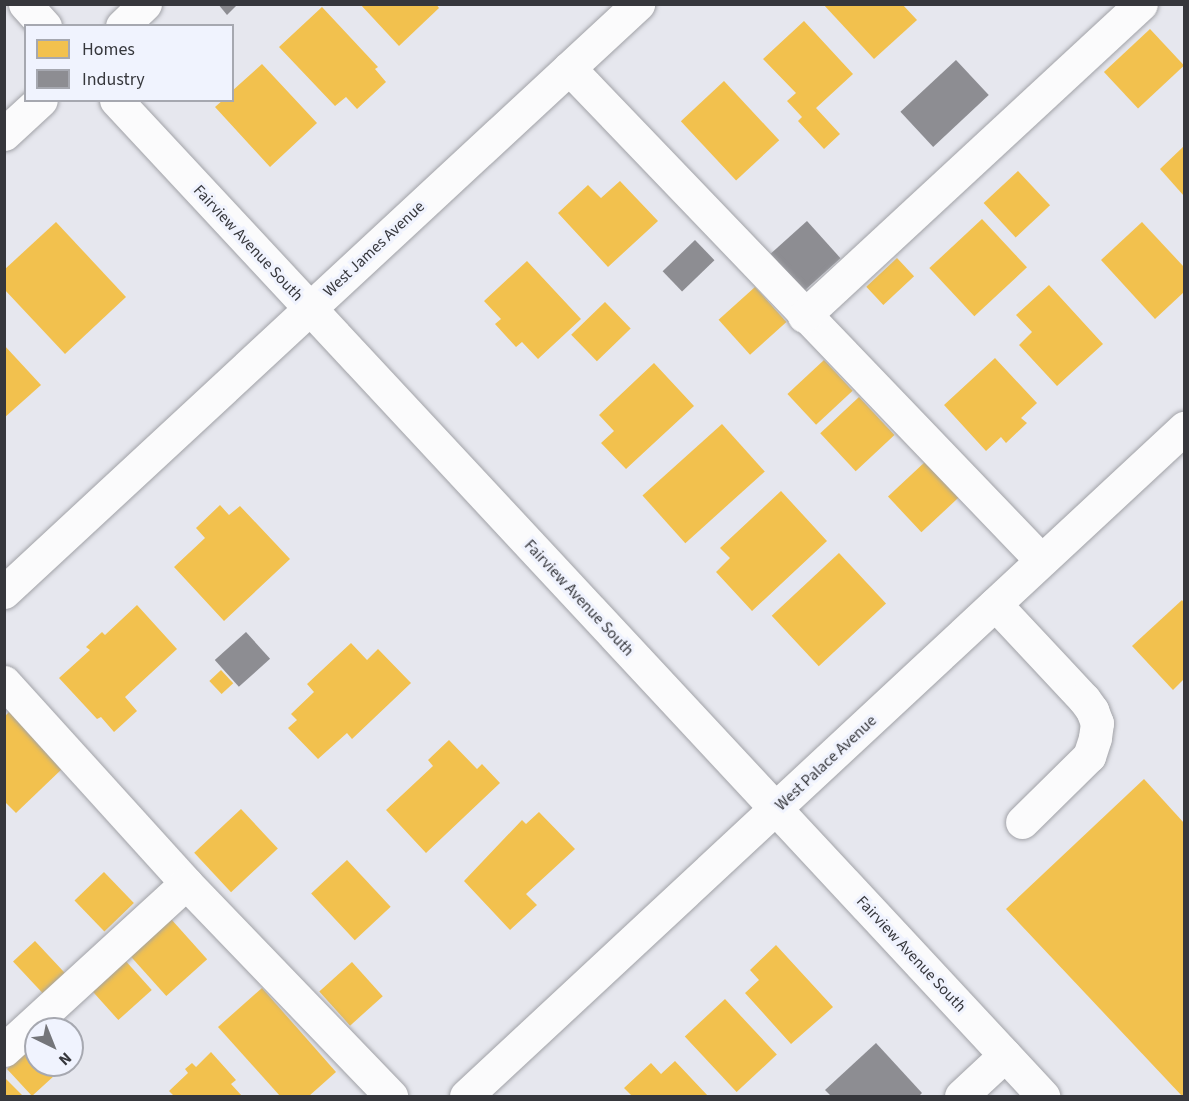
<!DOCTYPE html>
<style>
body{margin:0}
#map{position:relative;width:1189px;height:1101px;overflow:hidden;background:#e6e7ee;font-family:"Source Sans 3",sans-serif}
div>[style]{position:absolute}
.homes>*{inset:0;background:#f2c14e;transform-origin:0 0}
.industry>*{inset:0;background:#8d8d92;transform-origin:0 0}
.roads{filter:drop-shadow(0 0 2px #a1a2a7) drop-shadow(0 0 2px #a1a2a7)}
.minor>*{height:33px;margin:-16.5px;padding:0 16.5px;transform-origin:16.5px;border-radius:16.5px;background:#fbfbfc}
span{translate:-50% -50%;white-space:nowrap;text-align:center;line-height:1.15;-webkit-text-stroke:6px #f0f3fe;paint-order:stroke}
.street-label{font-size:16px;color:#36373c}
.frame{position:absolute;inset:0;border:6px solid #36373c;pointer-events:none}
.legend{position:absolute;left:24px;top:24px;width:210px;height:78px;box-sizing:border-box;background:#f0f3fe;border:2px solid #a6a8b0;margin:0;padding:8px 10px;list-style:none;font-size:18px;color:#36373c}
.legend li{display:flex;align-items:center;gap:12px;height:30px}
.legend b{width:30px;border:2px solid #a6a8b0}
.north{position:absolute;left:24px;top:1017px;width:60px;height:60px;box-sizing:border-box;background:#f0f3fe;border:2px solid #a6a8b0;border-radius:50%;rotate:137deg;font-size:16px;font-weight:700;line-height:24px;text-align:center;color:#36373c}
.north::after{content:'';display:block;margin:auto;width:21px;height:27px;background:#74757a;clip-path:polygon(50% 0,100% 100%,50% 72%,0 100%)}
</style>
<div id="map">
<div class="homes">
<i style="clip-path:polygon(360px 4px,436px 4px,439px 8px,399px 46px)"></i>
<i style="clip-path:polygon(823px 4px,902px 4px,917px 20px,874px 59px)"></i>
<i style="clip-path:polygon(322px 7px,378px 67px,375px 69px,386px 82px,357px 109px,346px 97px,335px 106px,279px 47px)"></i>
<i style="clip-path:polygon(804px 21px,853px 74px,816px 108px,840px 134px,824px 149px,798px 121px,802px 117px,787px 101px,796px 93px,763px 59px)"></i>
<i style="left:1150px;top:29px;width:50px;height:63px;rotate:47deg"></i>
<i style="clip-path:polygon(262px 64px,317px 123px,270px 167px,215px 107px,223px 100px,232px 100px,232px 91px)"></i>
<i style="left:724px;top:81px;width:81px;height:59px;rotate:47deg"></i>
<i style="clip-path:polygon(1184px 146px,1184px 196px,1160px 169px)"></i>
<i style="left:1018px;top:171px;width:47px;height:47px;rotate:47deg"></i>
<i style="clip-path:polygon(620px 181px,658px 221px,608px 267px,558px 213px,588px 185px,601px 198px)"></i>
<i style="left:982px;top:219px;width:66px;height:72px;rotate:47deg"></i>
<i style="clip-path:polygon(56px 222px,126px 297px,65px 354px,4px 289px,4px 270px)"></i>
<i style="clip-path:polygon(1142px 222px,1184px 267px,1184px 292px,1155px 319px,1101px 260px)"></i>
<i style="left:897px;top:258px;width:25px;height:42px;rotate:47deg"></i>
<i style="clip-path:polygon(527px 261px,581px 319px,538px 359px,522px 342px,516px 347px,495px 324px,501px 319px,484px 301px)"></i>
<i style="clip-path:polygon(1049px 285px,1103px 344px,1057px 386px,1019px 345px,1032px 332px,1016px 315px)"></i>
<i style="left:755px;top:287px;width:47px;height:49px;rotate:48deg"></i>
<i style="left:605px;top:302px;width:37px;height:47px;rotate:46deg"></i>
<i style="clip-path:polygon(4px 345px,41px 385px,4px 418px)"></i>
<i style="clip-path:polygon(995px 358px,1037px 403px,1021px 418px,1027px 423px,1006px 443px,1001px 437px,986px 451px,944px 405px)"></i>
<i style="left:824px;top:360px;width:42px;height:50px;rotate:47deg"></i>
<i style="clip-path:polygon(654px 363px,694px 406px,626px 469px,601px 443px,614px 431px,599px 415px)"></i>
<i style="left:859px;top:397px;width:52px;height:53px;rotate:47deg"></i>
<i style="left:722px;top:424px;width:64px;height:107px;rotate:48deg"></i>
<i style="left:926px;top:461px;width:49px;height:52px;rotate:47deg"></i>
<i style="clip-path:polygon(781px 491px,827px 541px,752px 611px,716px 572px,730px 558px,720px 548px)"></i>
<i style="clip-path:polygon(220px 505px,229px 515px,240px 506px,290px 559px,224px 621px,174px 567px,205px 538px,196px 528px)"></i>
<i style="left:839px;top:553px;width:69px;height:92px;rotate:47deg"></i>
<i style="clip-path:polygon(1182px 600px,1184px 603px,1184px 679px,1173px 690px,1132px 646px)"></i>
<i style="clip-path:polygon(137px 605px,177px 649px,125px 697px,137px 711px,114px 732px,101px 717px,97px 719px,59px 678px,90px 650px,86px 647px,102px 632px,105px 635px)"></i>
<i style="clip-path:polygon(351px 643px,367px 660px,378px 649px,411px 683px,352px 739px,347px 733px,318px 759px,288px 728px,297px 720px,291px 714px,314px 692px,307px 684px)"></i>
<i style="left:221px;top:670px;width:18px;height:16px;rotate:47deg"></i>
<i style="clip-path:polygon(10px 711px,64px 767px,16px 813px,4px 801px,4px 717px)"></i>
<i style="clip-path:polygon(449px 740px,477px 769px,482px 764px,500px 783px,426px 853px,386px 810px,433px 766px,428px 760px)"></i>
<i style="clip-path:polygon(1144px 779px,1184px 823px,1184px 1096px,1182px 1096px,1006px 909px)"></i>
<i style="left:241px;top:809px;width:54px;height:64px;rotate:47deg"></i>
<i style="clip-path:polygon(539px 812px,575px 849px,526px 894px,537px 905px,510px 930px,464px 881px,522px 820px,526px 824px)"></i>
<i style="left:347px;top:860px;width:64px;height:49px;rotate:47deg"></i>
<i style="left:104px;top:872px;width:43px;height:41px;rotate:46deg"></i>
<i style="left:171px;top:919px;width:54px;height:55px;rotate:48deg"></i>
<i style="left:35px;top:941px;width:50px;height:30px;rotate:47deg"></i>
<i style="clip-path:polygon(776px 945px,833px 1007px,791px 1044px,745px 993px,759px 980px,750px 970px)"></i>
<i style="left:123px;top:958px;width:43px;height:45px;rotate:48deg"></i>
<i style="left:352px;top:962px;width:46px;height:44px;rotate:48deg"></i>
<i style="clip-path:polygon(262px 988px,336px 1072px,309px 1096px,280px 1096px,218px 1027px)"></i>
<i style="left:725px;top:999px;width:76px;height:55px;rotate:47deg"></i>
<i style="clip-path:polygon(36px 1042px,36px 1065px,66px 1065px,32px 1096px,7px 1069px)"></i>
<i style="clip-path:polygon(211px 1052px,236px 1080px,231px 1084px,242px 1096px,174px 1096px,169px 1091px,188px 1073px,185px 1069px,192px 1063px,196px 1067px)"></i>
<i style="clip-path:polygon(675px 1061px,708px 1096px,632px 1096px,624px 1088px,651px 1063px,661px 1074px)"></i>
<i style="clip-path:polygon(4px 1077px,23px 1096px,4px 1096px)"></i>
</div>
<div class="industry">
<i style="clip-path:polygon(218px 4px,238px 4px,227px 15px)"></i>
<i style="left:956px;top:60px;width:48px;height:76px;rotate:47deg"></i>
<i style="left:807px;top:221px;width:50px;height:49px;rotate:48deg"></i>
<i style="left:695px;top:240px;width:28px;height:45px;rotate:46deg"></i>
<i style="left:246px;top:632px;width:36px;height:42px;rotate:48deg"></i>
<i style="clip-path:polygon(876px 1043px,922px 1093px,919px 1096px,831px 1096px,825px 1090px)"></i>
</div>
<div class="roads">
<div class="minor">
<i style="left:25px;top:4px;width:30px;rotate:48deg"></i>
<i style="left:122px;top:26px;width:32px;rotate:-44deg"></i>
<i style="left:569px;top:68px;width:682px;rotate:46.19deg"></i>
<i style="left:116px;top:100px;width:1361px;rotate:47.05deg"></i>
<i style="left:4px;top:134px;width:50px;rotate:-42.6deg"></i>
<i style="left:804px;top:316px;width:459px;rotate:-42.8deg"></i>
<i style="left:4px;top:592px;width:865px;rotate:-42.84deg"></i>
<i style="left:995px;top:604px;width:130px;rotate:46.9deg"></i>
<i style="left:1084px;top:699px;width:14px;rotate:54deg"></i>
<i style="left:1092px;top:710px;width:14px;rotate:69deg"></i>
<i style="left:1097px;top:723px;width:15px;rotate:98deg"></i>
<i style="left:1095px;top:738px;width:19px;rotate:108deg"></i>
<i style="left:1089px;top:756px;width:94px;rotate:135.4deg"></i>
<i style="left:4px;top:682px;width:271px;rotate:47.8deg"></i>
<i style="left:186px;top:883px;width:296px;rotate:46.1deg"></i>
<i style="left:4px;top:1050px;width:247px;rotate:-42.5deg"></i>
<i style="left:466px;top:1096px;width:981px;rotate:-42.93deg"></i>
<i style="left:961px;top:1096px;width:60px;rotate:-43deg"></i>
</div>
</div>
<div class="street-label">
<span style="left:248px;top:243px;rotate:47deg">Fairview Avenue South</span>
<span style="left:374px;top:249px;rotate:-43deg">West James Avenue</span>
<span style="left:579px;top:598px;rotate:47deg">Fairview Avenue South</span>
<span style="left:826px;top:763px;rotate:-43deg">West Palace Avenue</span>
<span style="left:911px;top:954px;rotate:47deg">Fairview Avenue South</span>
</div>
<div class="frame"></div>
<ul class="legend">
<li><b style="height:16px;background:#f2c14e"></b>Homes</li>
<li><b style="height:16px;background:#8d8d92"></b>Industry</li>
</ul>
<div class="north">N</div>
</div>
